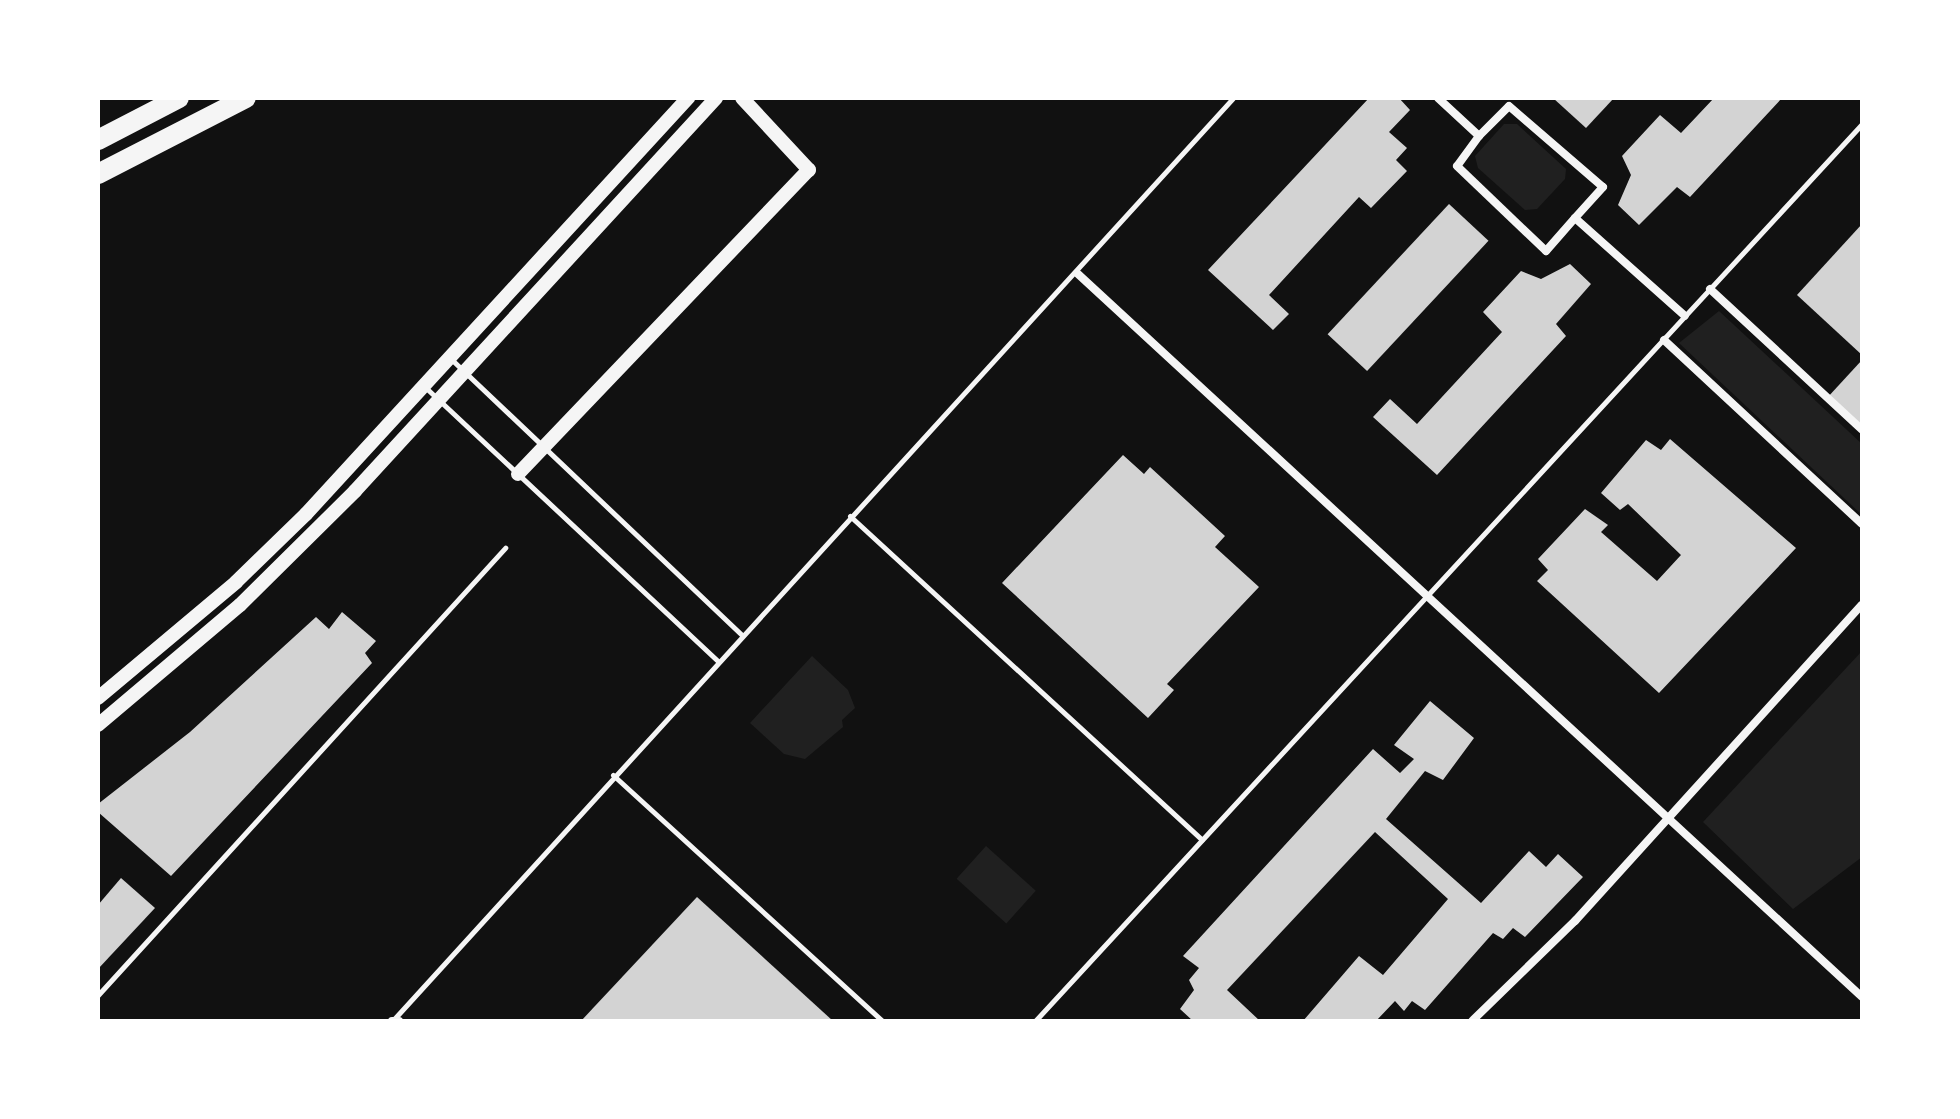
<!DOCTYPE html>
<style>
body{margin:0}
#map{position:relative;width:1960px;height:1119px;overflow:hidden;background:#111;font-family:"Fira Sans",sans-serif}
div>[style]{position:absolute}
.green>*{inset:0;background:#202020;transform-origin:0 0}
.building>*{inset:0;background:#d3d3d3;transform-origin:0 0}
.service>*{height:5px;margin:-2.5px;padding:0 2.5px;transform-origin:2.5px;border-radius:2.5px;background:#f5f5f5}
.minor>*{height:8px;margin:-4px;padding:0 4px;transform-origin:4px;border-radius:4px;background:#f5f5f5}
.tertiary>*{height:14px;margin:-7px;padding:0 7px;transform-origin:7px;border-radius:7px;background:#f5f5f5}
.motorway>*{height:20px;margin:-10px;padding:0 10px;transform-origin:10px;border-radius:10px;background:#f5f5f5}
span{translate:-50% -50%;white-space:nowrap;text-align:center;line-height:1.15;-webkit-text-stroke:8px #fff;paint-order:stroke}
.frame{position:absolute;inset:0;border:100px solid #fff;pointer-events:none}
</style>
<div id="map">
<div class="green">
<i style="clip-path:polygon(1504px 124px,1517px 124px,1566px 169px,1565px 179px,1537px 209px,1525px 210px,1478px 168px,1475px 156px)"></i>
<i style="clip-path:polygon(1719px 311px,1862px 444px,1862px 515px,1679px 343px)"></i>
<i style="clip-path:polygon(1862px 651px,1862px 857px,1793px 909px,1703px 822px)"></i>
<i style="clip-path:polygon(812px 656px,848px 690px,855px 708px,842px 720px,843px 727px,805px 759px,784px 754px,750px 723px)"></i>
<i style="left:986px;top:846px;width:67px;height:44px;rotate:42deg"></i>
</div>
<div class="building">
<i style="clip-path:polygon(1369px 98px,1399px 98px,1410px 110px,1389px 132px,1407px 148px,1396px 160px,1407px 171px,1371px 208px,1359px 197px,1269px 295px,1289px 314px,1273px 330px,1208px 270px)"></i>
<i style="clip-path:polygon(1553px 98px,1614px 98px,1586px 128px)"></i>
<i style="clip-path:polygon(1714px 98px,1782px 98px,1690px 197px,1677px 187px,1639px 225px,1618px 205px,1631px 175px,1622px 156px,1660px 115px,1681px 133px)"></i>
<i style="left:1449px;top:204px;width:54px;height:178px;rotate:43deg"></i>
<i style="clip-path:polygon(1862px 224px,1862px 355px,1797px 295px)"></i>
<i style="clip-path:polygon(1570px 264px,1591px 284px,1556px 324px,1566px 336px,1437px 475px,1373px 417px,1390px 399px,1417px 424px,1502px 332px,1483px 312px,1521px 271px,1541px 279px)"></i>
<i style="clip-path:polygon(1862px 360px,1862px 430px,1827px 398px)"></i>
<i style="clip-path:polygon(1670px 439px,1796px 548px,1659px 693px,1537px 581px,1548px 570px,1538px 559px,1585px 509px,1608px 525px,1601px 532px,1657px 581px,1681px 555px,1628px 504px,1620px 510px,1601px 493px,1646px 440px,1661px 450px)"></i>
<i style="clip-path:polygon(1123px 455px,1144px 474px,1150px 467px,1225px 536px,1215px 547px,1259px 587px,1167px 684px,1174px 690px,1148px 718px,1002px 583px)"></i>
<i style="clip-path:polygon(342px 612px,376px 641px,365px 653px,372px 663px,171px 876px,98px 812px,98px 804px,190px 732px,316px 617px,329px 629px)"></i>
<i style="clip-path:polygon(1430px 701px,1474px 738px,1443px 780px,1425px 771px,1386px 819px,1481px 903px,1529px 851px,1546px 867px,1558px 854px,1583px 877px,1525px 937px,1513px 928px,1503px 939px,1493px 933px,1425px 1010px,1412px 1001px,1404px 1011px,1395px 1001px,1376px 1021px,1303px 1021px,1359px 956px,1383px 975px,1448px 899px,1375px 832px,1227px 990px,1260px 1021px,1193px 1021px,1180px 1009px,1194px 990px,1189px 980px,1199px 968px,1183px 956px,1373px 749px,1400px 773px,1414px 759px,1394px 745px)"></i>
<i style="clip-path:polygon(121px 878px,155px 908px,98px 969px,98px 905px)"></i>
<i style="clip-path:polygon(697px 897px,833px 1021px,581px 1021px)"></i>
</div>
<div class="service">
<i style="left:450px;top:358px;width:402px;rotate:43.5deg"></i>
<i style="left:425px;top:387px;width:401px;rotate:43.1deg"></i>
<i style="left:850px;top:516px;width:478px;rotate:42.6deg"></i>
<i style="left:613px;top:775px;width:365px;rotate:42.4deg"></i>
<i style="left:98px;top:995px;width:605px;rotate:-47.68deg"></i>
<i style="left:395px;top:1018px;width:1244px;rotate:-47.67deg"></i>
<i style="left:1035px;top:1021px;width:1220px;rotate:-47.33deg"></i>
</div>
<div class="minor">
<i style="left:1438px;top:98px;width:56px;rotate:42.8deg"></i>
<i style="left:1479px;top:136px;width:37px;rotate:126deg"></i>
<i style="left:1457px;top:166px;width:123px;rotate:43.7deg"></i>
<i style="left:1546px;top:251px;width:44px;rotate:-48.7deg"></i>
<i style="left:1575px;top:218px;width:147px;rotate:41.7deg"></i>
<i style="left:1479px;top:136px;width:42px;rotate:-45deg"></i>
<i style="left:1509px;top:106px;width:124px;rotate:40.8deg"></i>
<i style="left:1603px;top:187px;width:42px;rotate:132.1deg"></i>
<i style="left:1078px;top:274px;width:1066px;rotate:42.68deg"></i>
<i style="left:1710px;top:289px;width:207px;rotate:42.8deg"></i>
<i style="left:1664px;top:340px;width:270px;rotate:42.9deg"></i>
<i style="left:392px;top:1021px;width:7px"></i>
<i style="left:1472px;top:1021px;width:144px;rotate:-44.2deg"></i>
<i style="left:1575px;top:921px;width:427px;rotate:-47.8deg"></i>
</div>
<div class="tertiary">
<i style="left:518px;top:474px;width:421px;rotate:-46.3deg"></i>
<i style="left:809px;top:170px;width:98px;rotate:-132.9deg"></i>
<i style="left:98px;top:698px;width:180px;rotate:-40deg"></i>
<i style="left:236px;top:582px;width:98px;rotate:-44.2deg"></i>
<i style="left:306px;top:514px;width:565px;rotate:-47.44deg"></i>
<i style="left:98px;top:725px;width:186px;rotate:-40.2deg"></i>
<i style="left:240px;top:605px;width:162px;rotate:-44.7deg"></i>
<i style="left:355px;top:491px;width:534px;rotate:-47.43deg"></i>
</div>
<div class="motorway">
<i style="left:98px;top:140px;width:91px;rotate:-27.4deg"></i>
<i style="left:98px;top:174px;width:166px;rotate:-27.2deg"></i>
</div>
<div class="frame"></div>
</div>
